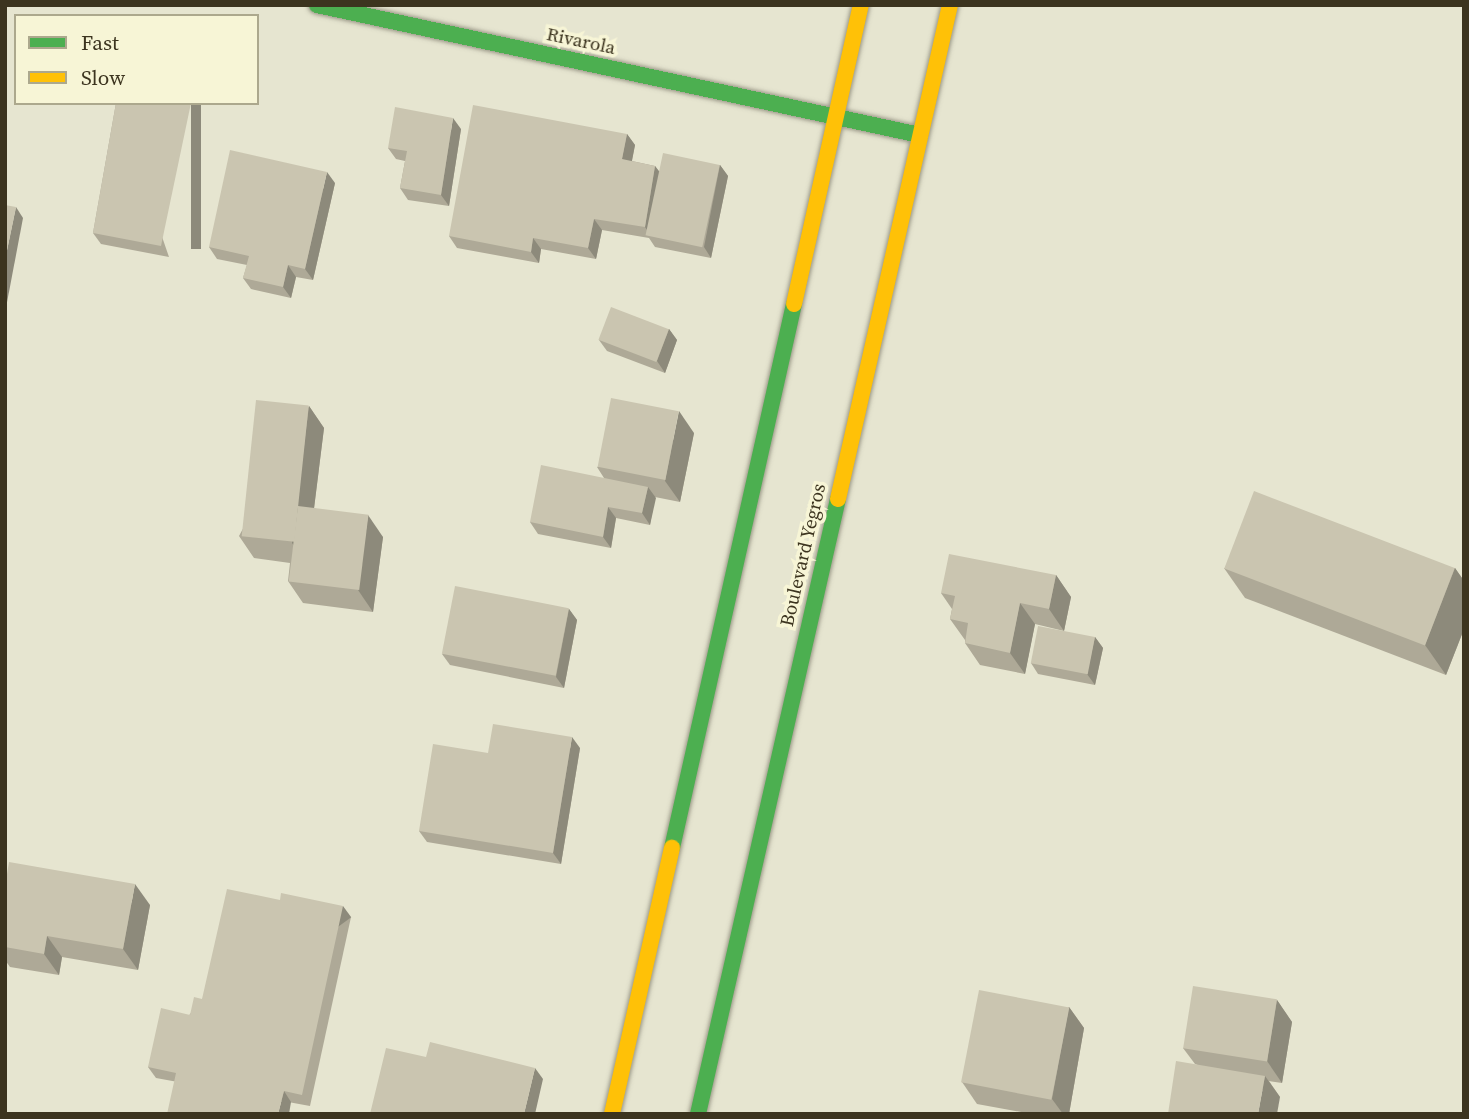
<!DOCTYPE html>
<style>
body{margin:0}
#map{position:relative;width:1469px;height:1119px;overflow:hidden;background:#e6e5d0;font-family:"Source Serif 4",serif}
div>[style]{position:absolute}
.roads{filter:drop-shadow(0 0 2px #9b9988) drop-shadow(0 0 2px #9b9988)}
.fast>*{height:16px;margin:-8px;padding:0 8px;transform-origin:8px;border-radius:8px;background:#4caf50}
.slow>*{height:16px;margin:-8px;padding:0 8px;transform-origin:8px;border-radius:8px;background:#ffc107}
.wall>*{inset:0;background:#aea997}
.shaded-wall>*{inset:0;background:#8d8a7b;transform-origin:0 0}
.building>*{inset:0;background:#cac5b0;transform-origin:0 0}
span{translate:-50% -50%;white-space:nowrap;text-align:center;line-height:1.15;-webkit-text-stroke:7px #f7f5d6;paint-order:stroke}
.street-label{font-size:19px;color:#3c341f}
.frame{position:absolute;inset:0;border:7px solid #3c341f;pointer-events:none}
.legend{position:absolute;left:14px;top:14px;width:245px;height:91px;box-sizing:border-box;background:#f7f5d6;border:2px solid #aca88d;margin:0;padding:9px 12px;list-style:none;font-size:21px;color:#3c341f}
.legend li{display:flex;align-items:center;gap:14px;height:35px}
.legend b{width:35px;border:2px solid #aca88d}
</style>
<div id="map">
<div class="roads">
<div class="fast">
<i style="left:317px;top:5px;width:617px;rotate:12.17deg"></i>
<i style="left:672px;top:848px;width:558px;rotate:-77.36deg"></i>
<i style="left:698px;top:1114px;width:631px;rotate:-77.18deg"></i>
</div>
<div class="slow">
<i style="left:794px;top:304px;width:306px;rotate:-77.4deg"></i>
<i style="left:838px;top:499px;width:507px;rotate:-77.23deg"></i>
<i style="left:612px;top:1114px;width:273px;rotate:-77.3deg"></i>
</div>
</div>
<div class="wall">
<i style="clip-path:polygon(116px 103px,169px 257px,101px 244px,93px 233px)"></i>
<i style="clip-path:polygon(461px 129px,449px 206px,408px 200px,400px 188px,405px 161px,396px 159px,388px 148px)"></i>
<i style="clip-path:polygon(627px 134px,635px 145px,632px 161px,655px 166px,659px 171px,720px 165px,728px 176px,711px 258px,655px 247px,649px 238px,602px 230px,596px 259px,541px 249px,539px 263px,457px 248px,449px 236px)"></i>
<i style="clip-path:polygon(335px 183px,313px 280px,296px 277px,291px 298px,251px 289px,243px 278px,247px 265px,217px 259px,209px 247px)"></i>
<i style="clip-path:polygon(669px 329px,677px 340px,665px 373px,607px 351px,599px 340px)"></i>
<i style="clip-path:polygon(309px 406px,324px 428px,314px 508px,383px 537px,373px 612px,303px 603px,288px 581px,290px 563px,254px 558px,239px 536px)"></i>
<i style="clip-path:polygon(694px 433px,680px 502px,655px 497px,650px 525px,616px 518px,611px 548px,538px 534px,530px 522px,604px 478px,597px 467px)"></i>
<i style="clip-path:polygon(1224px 568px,1455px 568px,1464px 581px,1464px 629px,1446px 675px,1245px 598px)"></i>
<i style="clip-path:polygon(1056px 575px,1071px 597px,1064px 631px,1035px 624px,1025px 674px,980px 665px,965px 643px,965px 640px,950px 619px,952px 609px,941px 593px)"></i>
<i style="clip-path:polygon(569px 609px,577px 620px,564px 688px,450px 665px,442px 654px)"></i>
<i style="clip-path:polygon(1095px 637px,1103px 648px,1095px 685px,1038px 674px,1031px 663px)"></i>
<i style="clip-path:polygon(580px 748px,561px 864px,427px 842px,419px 831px,488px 753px)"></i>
<i style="clip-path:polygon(5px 886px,150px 905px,138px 970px,62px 957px,59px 975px,10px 967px,5px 960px)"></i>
<i style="clip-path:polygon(351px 917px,310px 1106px,156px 1078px,148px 1067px,202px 999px)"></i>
<i style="clip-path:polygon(1277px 1000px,1292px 1022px,1282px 1083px,1269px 1081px,1280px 1097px,1195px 1064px,1183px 1048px)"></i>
<i style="clip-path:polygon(1069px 1007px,1084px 1028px,1069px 1114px,1032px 1114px,977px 1104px,962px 1082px)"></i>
</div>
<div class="shaded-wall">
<i style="left:191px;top:103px;width:10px;height:146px"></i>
<i style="clip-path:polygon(453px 118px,461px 129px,449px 206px,441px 195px)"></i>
<i style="clip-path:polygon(627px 134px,635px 145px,630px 170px,622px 159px)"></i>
<i style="clip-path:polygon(720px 165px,728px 176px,711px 258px,704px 247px)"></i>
<i style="clip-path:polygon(655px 166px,663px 177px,651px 236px,645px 227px)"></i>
<i style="clip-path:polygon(327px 172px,335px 183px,313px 280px,305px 269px)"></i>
<i style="clip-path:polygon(16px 207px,23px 218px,5px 313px,5px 260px)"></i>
<i style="clip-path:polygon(594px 219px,602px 230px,596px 259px,588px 248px)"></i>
<i style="clip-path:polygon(533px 238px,541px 249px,539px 263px,531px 252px)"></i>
<i style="clip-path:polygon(288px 265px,296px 277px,291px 298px,283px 287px)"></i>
<i style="clip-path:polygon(669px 329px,677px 340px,665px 373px,657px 361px)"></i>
<i style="clip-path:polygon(309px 406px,324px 428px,307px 565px,292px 543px)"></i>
<i style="clip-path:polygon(679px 411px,694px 433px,680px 502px,665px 481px)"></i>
<i style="clip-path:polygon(648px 487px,656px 498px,650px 525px,642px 513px)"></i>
<i style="clip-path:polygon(608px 507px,616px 518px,611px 548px,603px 537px)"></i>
<i style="clip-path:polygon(368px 515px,383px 537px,373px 612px,358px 590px)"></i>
<i style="clip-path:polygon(1455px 568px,1464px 581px,1464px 629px,1446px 675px,1425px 645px)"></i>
<i style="clip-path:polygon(1056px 575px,1071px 597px,1064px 631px,1049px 609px)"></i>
<i style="clip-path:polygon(1020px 603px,1035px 624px,1025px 674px,1010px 653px)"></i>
<i style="clip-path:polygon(569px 609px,577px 620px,564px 688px,556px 677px)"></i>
<i style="clip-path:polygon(1095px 637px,1103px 648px,1095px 685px,1087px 674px)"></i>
<i style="clip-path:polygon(572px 737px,580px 748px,561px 864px,553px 853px)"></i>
<i style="clip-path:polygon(135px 884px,150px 905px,138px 970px,123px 949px)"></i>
<i style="left:343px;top:906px;width:14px;height:193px;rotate:54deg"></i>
<i style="clip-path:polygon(47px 936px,62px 957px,59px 975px,44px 954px)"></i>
<i style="clip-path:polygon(1277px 1000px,1292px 1022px,1282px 1083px,1267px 1061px)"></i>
<i style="clip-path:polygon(1069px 1007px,1084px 1028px,1069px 1114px,1063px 1114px,1052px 1099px)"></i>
<i style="clip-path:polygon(535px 1068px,543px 1079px,535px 1114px,524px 1114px)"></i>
<i style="clip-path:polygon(1265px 1076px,1280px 1097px,1277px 1114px,1258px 1114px)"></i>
<i style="clip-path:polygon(284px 1091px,291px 1102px,289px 1114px,278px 1114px)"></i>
</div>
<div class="building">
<i style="clip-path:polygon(116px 103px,191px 103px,161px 246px,93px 233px)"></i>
<i style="clip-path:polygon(473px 105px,627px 134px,622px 159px,655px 166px,645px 227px,594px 219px,588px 248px,533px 238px,531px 252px,449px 236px)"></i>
<i style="clip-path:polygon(395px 107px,453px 118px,441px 195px,400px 188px,407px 151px,388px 148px)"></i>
<i style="clip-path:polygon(230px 150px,327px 172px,305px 269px,288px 265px,283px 287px,243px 278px,249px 256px,209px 247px)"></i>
<i style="left:663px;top:153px;width:58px;height:84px;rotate:12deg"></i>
<i style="clip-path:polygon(5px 205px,16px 207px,5px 260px)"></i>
<i style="left:611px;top:307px;width:62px;height:35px;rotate:21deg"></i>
<i style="left:611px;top:398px;width:69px;height:70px;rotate:11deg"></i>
<i style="left:256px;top:400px;width:53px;height:137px;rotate:6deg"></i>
<i style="clip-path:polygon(541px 465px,648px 487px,642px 513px,608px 507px,603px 537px,530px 522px)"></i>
<i style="left:1254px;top:491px;width:215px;height:83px;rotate:21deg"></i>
<i style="left:298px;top:506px;width:71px;height:76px;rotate:7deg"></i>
<i style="clip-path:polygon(949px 554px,1056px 575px,1049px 609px,1020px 603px,1010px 653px,965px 643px,968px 623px,950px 619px,955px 596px,941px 593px)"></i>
<i style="left:455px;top:586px;width:116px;height:69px;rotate:11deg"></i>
<i style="left:1038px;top:626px;width:58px;height:38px;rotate:11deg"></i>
<i style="clip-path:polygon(493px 724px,572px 737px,553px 853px,419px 831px,433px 744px,488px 753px)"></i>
<i style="clip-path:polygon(9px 862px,135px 884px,123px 949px,47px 936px,44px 954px,5px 947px,5px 886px)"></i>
<i style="clip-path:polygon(227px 889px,280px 900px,281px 893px,343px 906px,302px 1095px,284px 1091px,278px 1114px,167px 1114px,176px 1073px,148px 1067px,161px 1008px,190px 1015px,194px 997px,202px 999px)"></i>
<i style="left:1193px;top:986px;width:85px;height:63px;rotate:9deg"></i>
<i style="left:979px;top:990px;width:92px;height:94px;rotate:11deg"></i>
<i style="clip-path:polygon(430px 1042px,535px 1068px,524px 1114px,370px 1114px,386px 1048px,426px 1057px)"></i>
<i style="clip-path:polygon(1176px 1061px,1265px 1076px,1258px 1114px,1168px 1114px)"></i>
</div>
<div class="street-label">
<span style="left:581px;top:41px;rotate:12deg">Rivarola</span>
<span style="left:803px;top:555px;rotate:-77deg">Boulevard Yegros</span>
</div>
<div class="frame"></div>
<ul class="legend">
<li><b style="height:9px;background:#4caf50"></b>Fast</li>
<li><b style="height:9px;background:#ffc107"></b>Slow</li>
</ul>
</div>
